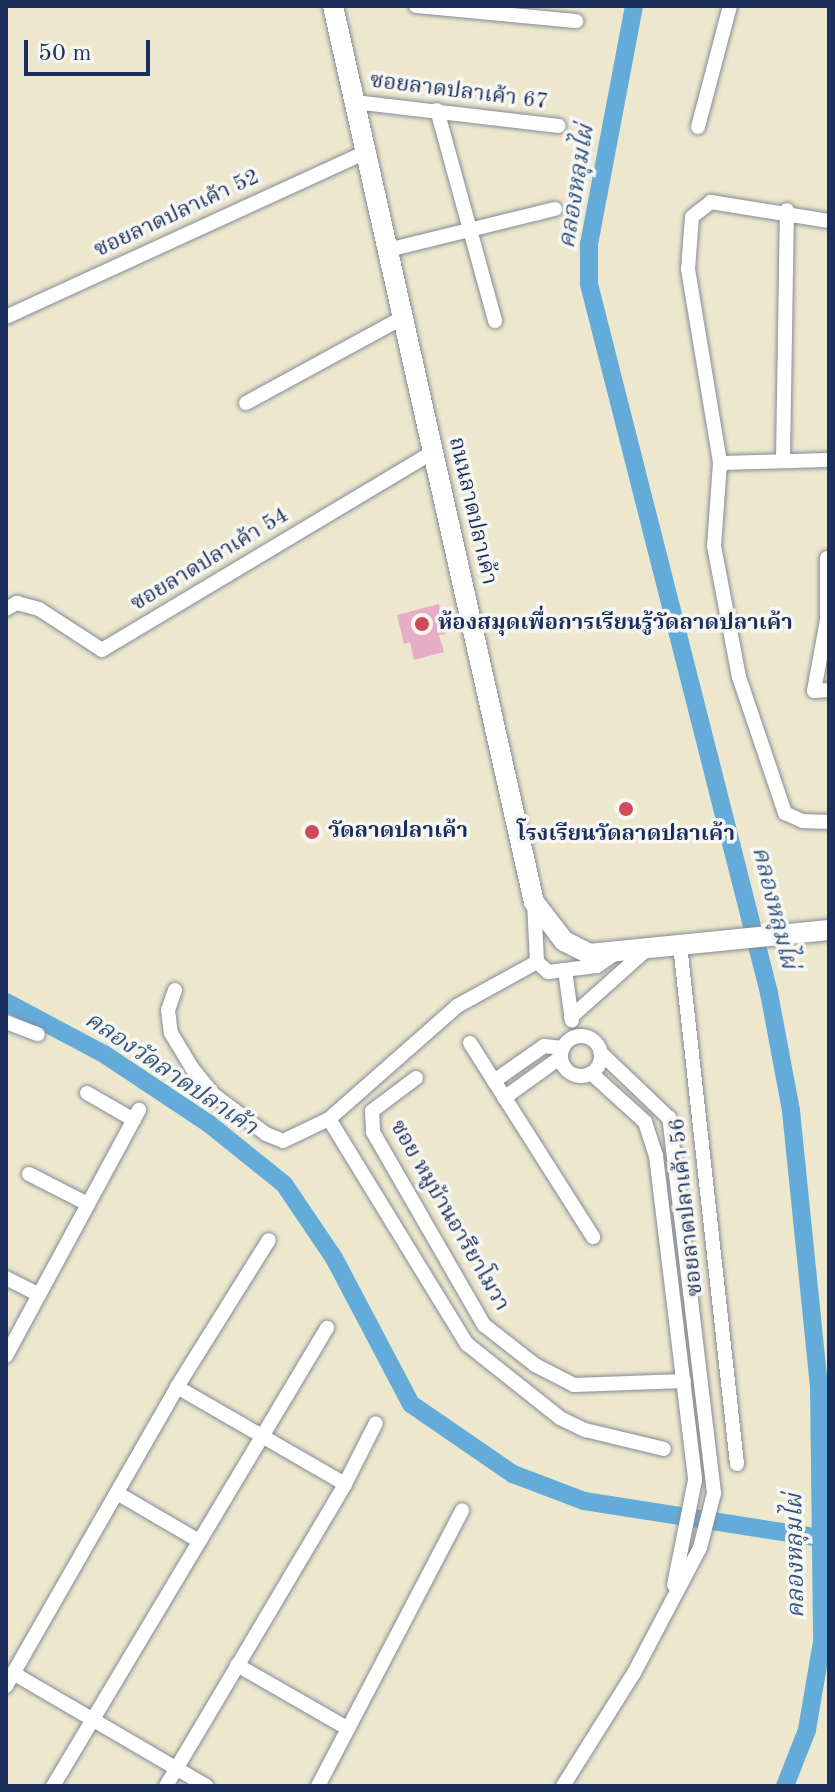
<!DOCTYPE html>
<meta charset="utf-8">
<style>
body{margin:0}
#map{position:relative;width:835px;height:1792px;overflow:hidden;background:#ede7cd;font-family:"Old Standard TT","Noto Serif Thai",serif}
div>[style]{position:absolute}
.canal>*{height:18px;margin:-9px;padding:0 9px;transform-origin:9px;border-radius:9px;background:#63acda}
.building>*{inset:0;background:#e6adc7}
.roads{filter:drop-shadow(0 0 2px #848b96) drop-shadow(0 0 2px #848b96)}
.minor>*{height:14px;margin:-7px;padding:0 7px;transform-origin:7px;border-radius:7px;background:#fff}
.minor>.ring{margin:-7px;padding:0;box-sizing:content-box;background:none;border:14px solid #fff;border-radius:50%}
.secondary>*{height:20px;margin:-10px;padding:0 10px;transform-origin:10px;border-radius:10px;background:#fff}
.dots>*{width:22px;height:22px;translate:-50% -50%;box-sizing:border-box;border:4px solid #f6f6f2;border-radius:50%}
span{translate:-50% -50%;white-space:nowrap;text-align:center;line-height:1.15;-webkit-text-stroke:7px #f6f6f2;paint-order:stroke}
.street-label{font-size:22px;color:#1b2f5e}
.poi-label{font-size:22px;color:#1b2f5e;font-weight:700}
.left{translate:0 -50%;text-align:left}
.water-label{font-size:24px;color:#315483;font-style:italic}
.frame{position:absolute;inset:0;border:8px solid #1b2f5e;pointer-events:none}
.scale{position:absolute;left:24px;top:40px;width:126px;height:36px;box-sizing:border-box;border:4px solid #1b2f5e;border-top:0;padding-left:10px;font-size:24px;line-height:28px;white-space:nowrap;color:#1b2f5e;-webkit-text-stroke:6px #f6f6f2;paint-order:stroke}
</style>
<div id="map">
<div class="canal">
<i style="left:634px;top:6px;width:242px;rotate:100.7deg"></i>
<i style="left:589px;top:244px;width:40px;rotate:90deg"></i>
<i style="left:589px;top:284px;width:731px;rotate:75.75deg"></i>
<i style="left:769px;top:993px;width:120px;rotate:79.4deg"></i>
<i style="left:791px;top:1111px;width:275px;rotate:84.2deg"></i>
<i style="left:819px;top:1385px;width:257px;rotate:89.3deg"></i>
<i style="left:822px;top:1642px;width:89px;rotate:99.7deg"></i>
<i style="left:807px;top:1730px;width:60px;rotate:111.4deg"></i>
<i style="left:6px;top:1002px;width:111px;rotate:28deg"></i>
<i style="left:104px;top:1054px;width:125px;rotate:33.6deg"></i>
<i style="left:208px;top:1123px;width:97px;rotate:38.8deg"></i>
<i style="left:284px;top:1184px;width:89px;rotate:56deg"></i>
<i style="left:334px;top:1258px;width:165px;rotate:62.2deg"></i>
<i style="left:411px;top:1404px;width:124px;rotate:34.5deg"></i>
<i style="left:513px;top:1474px;width:76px;rotate:20.8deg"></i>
<i style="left:584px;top:1501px;width:239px;rotate:8.9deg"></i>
</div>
<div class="building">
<i style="clip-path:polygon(439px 604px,446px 634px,439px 635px,444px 652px,414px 660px,410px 642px,404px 644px,397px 615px)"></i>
</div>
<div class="roads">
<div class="minor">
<i style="left:416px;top:6px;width:161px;rotate:5.4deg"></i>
<i style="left:355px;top:102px;width:205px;rotate:6.7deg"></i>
<i style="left:437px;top:110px;width:219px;rotate:74.6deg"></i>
<i style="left:698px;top:127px;width:125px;rotate:-75.2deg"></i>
<i style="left:829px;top:221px;width:120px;rotate:-170.9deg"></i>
<i style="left:711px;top:202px;width:24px;rotate:142deg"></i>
<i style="left:692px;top:217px;width:52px;rotate:94.4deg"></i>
<i style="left:688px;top:269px;width:197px;rotate:80.6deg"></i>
<i style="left:720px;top:463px;width:83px;rotate:94.1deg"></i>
<i style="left:714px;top:546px;width:133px;rotate:79.2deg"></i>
<i style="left:739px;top:677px;width:144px;rotate:71.3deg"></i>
<i style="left:785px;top:813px;width:19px;rotate:25deg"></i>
<i style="left:802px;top:821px;width:27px;rotate:2deg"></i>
<i style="left:388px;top:250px;width:172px;rotate:-13.8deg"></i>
<i style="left:6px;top:317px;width:396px;rotate:-24.6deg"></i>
<i style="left:246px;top:403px;width:180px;rotate:-28.6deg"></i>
<i style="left:783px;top:460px;width:250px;rotate:-89.1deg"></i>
<i style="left:720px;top:463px;width:109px;rotate:-1.6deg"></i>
<i style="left:827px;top:558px;width:62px;rotate:90deg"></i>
<i style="left:827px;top:620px;width:72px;rotate:100.4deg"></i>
<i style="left:814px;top:691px;width:15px;rotate:-4deg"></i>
<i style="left:6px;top:609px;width:13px;rotate:-29deg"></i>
<i style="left:17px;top:603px;width:23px;rotate:15deg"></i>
<i style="left:39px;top:609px;width:75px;rotate:33.1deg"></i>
<i style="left:102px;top:650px;width:387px;rotate:-30.9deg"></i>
<i style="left:534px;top:902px;width:60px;rotate:87.1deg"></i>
<i style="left:537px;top:962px;width:15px;rotate:42deg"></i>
<i style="left:548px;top:972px;width:49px;rotate:-7deg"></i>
<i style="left:597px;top:966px;width:19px;rotate:-35deg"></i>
<i style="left:680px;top:945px;width:522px;rotate:83.73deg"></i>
<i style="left:565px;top:970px;width:51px;rotate:82.2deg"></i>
<i style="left:175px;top:990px;width:21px;rotate:109deg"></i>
<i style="left:168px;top:1010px;width:23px;rotate:83deg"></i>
<i style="left:171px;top:1033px;width:41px;rotate:59deg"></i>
<i style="left:192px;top:1068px;width:33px;rotate:51deg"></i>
<i style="left:213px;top:1094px;width:66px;rotate:37deg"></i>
<i style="left:266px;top:1134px;width:18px;rotate:22deg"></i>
<i style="left:283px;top:1141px;width:51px;rotate:-25.6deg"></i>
<i style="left:329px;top:1119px;width:171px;rotate:-41.4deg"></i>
<i style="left:457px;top:1006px;width:91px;rotate:-28.8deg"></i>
<i style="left:571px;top:1017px;width:99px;rotate:-41.7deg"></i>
<i style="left:6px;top:1022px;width:34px;rotate:21deg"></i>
<i class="ring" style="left:561px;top:1036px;width:26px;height:26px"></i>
<i style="left:470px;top:1043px;width:230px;rotate:57.6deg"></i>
<i style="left:591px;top:1073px;width:73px;rotate:42.2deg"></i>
<i style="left:645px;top:1122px;width:36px;rotate:72deg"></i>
<i style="left:656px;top:1156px;width:326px;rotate:83.1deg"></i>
<i style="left:695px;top:1480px;width:107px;rotate:101.3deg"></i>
<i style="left:416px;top:1078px;width:55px;rotate:143.1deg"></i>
<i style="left:372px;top:1111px;width:21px;rotate:87deg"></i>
<i style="left:373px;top:1132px;width:223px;rotate:60.1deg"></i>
<i style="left:484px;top:1325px;width:65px;rotate:38.1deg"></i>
<i style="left:535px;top:1365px;width:44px;rotate:27.1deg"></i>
<i style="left:574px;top:1385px;width:110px;rotate:-2.1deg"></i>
<i style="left:494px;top:1081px;width:61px;rotate:-35deg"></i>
<i style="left:544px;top:1046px;width:19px;rotate:6deg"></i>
<i style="left:87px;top:1093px;width:54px;rotate:29.9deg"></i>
<i style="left:504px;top:1098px;width:70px;rotate:-35.7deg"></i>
<i style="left:329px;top:1119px;width:264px;rotate:58.5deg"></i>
<i style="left:467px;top:1344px;width:119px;rotate:38.5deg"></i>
<i style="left:560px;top:1418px;width:28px;rotate:26deg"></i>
<i style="left:585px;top:1430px;width:81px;rotate:13.5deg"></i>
<i style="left:29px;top:1174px;width:66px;rotate:27deg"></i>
<i style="left:6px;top:1278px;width:37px;rotate:27deg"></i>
<i style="left:6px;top:1356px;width:280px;rotate:-61.6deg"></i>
<i style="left:177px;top:1387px;width:194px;rotate:30deg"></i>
<i style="left:117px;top:1493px;width:95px;rotate:30.3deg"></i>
<i style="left:237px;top:1665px;width:127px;rotate:29.8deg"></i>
<i style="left:13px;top:1673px;width:224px;rotate:30.3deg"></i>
<i style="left:6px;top:1686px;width:344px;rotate:-60.2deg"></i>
<i style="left:177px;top:1387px;width:173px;rotate:-58deg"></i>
<i style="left:53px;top:1786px;width:534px;rotate:-59.11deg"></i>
<i style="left:166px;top:1786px;width:351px;rotate:-59.3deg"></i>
<i style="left:345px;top:1484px;width:68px;rotate:-63.1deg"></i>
<i style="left:318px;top:1786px;width:311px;rotate:-62.4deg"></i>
<i style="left:563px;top:1786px;width:133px;rotate:-57.9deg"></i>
<i style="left:634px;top:1673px;width:141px;rotate:-62.2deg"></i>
<i style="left:700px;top:1548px;width:57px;rotate:-75.7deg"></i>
<i style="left:714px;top:1493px;width:378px;rotate:-96.8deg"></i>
<i style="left:669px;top:1118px;width:94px;rotate:-136.3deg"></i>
</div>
<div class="secondary">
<i style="left:333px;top:6px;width:918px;rotate:77.36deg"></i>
<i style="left:534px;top:902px;width:49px;rotate:52.4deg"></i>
<i style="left:564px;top:941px;width:28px;rotate:27deg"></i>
<i style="left:589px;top:954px;width:241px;rotate:-5.7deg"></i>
</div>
</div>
<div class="dots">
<i style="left:422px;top:624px;background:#d1495b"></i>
<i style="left:626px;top:809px;background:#d1495b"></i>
<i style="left:312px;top:832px;background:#d1495b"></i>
</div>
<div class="street-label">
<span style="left:459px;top:92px;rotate:7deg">ซอยลาดปลาเค้า 67</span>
<span style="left:177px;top:214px;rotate:-25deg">ซอยลาดปลาเค้า 52</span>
<span style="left:472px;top:511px;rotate:77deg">ถนนลาดปลาเค้า</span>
<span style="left:210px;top:560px;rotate:-31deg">ซอยลาดปลาเค้า 54</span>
<span style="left:687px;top:1207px;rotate:-96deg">ซอยลาดปลาเค้า 56</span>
<span style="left:449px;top:1216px;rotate:60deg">ซอย หมูบ้านอารียาโมวา</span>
</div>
<div class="poi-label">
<span class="left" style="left:438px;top:624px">ห้องสมุดเพื่อการเรียนรู้วัดลาดปลาเค้า</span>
<span class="left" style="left:328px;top:832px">วัดลาดปลาเค้า</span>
<span style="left:626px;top:835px">โรงเรียนวัดลาดปลาเค้า</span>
</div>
<div class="water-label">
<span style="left:578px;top:187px;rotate:-81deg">คลองหลุมไผ่</span>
<span style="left:773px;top:908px;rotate:76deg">คลองหลุมไผ่</span>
<span style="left:170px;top:1075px;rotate:34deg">คลองวัดลาดปลาเค้า</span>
<span style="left:797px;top:1556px;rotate:-91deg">คลองหลุมไผ่</span>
</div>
<div class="frame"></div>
<div class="scale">50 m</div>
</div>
